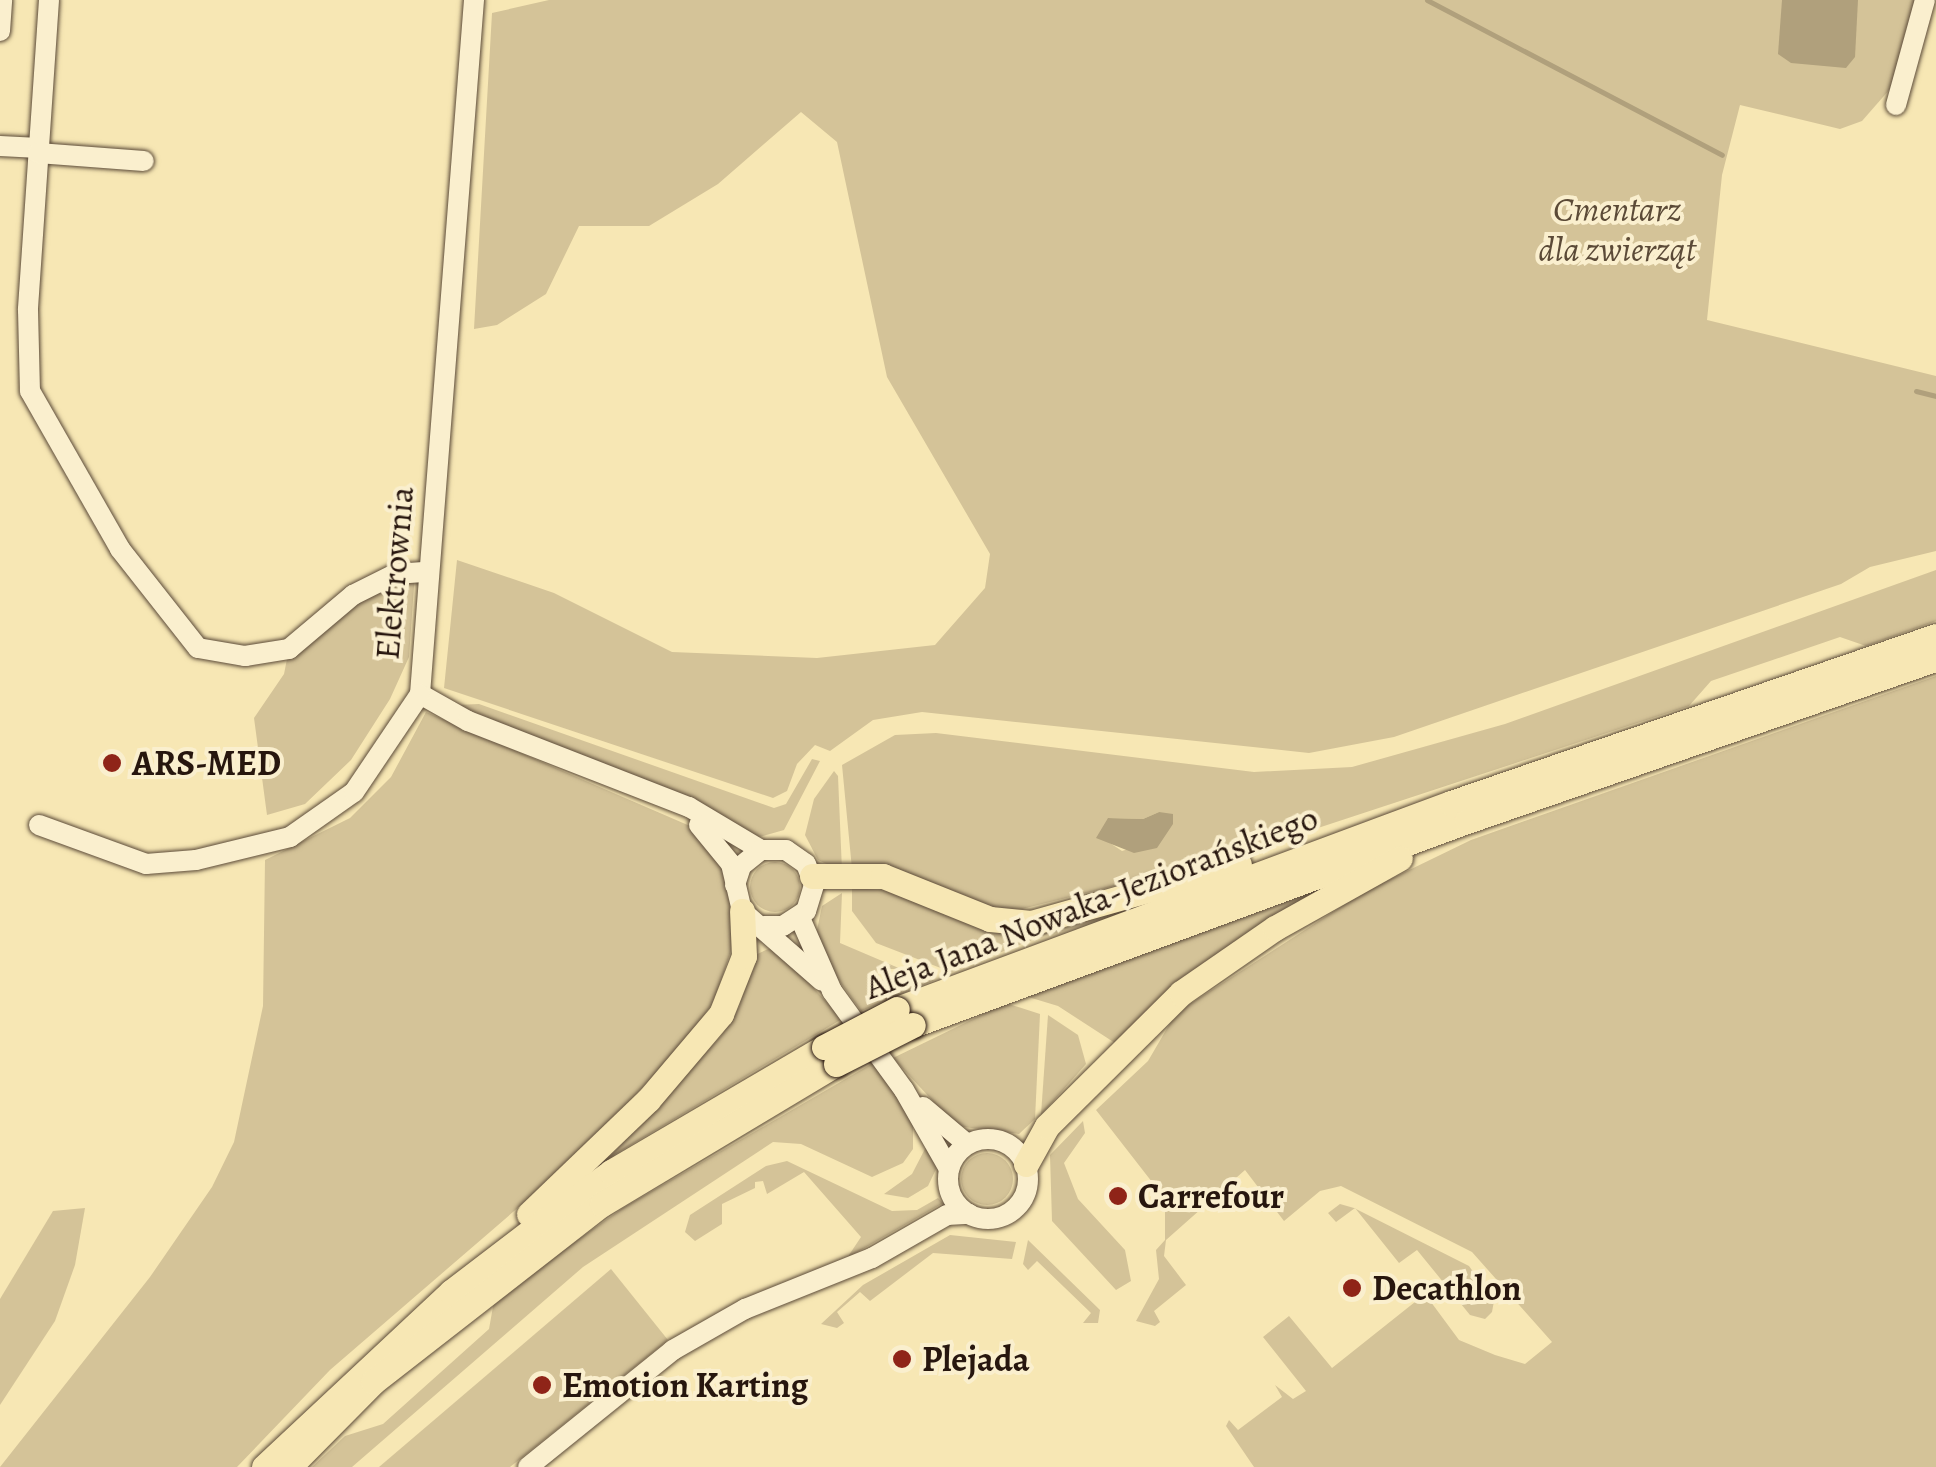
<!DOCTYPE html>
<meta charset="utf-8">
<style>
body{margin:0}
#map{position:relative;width:1936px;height:1467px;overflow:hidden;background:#f7e7b4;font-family:Alegreya,serif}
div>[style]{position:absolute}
.green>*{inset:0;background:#d4c398}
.round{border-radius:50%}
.water>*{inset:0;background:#b0a07c}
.stream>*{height:5px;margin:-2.5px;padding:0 2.5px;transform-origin:2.5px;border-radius:2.5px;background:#b0a07c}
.roads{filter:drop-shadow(0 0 2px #5b4a38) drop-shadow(0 0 2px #5b4a38)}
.minor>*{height:20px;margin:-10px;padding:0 10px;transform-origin:10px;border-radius:10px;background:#faefce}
.minor>.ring{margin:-10px;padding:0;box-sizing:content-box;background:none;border:20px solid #faefce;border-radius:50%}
.major>*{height:25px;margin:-12.5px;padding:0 12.5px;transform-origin:12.5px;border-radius:12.5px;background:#f7e7b4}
.bridges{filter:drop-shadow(0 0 2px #27160e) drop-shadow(0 0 2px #27160e)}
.major-bridge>*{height:25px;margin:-12.5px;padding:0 12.5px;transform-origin:12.5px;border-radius:12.5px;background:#f7e7b4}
.dots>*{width:28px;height:28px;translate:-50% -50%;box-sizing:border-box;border:5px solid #faefce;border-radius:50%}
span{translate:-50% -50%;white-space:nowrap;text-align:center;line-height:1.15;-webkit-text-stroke:8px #faefce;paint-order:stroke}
.park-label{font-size:35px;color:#5b4a37;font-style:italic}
.street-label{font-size:35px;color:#27160e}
.poi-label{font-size:35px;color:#27160e;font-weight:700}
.left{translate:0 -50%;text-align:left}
</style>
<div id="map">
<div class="green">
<i style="clip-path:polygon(549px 0,1916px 0,1890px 89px,1862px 121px,1840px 129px,1740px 105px,1722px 175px,1707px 320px,1936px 376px,1936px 551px,1870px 567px,1841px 584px,1394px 737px,1309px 753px,922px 712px,873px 720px,830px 751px,815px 745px,797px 764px,787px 791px,773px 798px,444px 688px,457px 560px,554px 593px,672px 652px,817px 658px,935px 645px,985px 588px,990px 554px,887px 377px,837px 142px,801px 112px,718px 184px,649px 226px,579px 226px,546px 294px,497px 325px,474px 329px,492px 13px)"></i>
<i style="clip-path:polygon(evenodd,1936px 570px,1936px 621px,1866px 646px,1840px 637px,1711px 681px,1689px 706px,1230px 857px,1010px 912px,852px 869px,842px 765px,895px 735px,936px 733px,1254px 772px,1352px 767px,1505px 724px,1936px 570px,1159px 812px,1163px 838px,1122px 851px,1110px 843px,1108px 818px,1143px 819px,1159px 812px)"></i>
<i style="clip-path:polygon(415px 572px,409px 657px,390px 699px,351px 760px,305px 804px,267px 815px,254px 718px,284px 674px,289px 649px,315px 622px)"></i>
<i style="clip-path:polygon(1936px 676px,1936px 1467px,1254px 1467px,1226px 1426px,1229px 1420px,1238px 1430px,1282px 1397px,1275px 1385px,1293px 1399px,1306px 1391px,1263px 1337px,1289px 1316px,1332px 1368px,1425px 1294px,1459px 1340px,1495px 1355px,1525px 1364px,1552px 1342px,1472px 1252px,1341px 1186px,1320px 1191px,1284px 1221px,1245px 1170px,1166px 1240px,1164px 1256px,1186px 1285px,1154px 1311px,1160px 1322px,1155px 1326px,1136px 1321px,1159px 1279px,1156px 1250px,1165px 1240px,1165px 1211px,1159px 1191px,1096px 1110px,1148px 1061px,1176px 1013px,1364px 892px,1471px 840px)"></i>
<i style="clip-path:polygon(479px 704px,774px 808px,786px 804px,812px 759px,820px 761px,784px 830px,752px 839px,685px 797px,456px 705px)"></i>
<i style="clip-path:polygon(426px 712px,697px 829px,724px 870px,737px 933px,714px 1001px,685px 1043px,571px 1162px,330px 1370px,237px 1467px,0 1467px,150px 1277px,212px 1187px,234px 1142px,263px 1006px,265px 860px,350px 818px,391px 777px)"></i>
<i style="clip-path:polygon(834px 771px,838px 776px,842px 871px,818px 860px,805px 835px,814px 799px)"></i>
<i class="round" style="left:750px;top:862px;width:50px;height:50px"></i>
<i style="clip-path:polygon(852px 888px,896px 891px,962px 920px,1092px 916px,951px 972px,876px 943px,852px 911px)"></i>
<i style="clip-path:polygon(1317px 890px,1312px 901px,1115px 1043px,1058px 1006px,1025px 996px)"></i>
<i style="clip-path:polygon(842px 893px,840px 943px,901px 969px,877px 969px,880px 980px,914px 974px,935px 980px,861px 1011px,820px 954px,816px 935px,822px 906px)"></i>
<i style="clip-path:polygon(775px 946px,842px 1019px,609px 1158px,721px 1036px,739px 1007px,755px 955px)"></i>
<i style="clip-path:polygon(1006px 1003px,1040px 1014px,1035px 1119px,1019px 1134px,956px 1126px,893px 1058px)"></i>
<i style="clip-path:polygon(1048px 1015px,1078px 1035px,1086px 1064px,1041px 1115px)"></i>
<i style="clip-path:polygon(873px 1063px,913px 1120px,913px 1149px,903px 1163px,872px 1177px,801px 1144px,773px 1142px,583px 1267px,352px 1467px,312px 1467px,345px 1436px,383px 1424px,489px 1329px,494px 1301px,509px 1288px,623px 1208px)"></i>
<i style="clip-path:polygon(1083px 1121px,1085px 1133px,1064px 1163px,1078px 1199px,1125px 1250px,1131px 1281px,1116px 1290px,1052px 1221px,1050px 1155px)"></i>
<i style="clip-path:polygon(927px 1145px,938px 1165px,928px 1186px,908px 1198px,884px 1194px,912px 1174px)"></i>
<i class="round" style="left:961px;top:1153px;width:52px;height:52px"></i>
<i style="clip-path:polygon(787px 1161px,892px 1211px,917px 1210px,938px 1198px,943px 1203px,847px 1258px,861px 1237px,804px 1172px,767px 1194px,763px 1181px,755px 1182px,755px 1188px,722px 1204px,722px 1224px,695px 1241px,685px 1232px,690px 1215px,766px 1166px)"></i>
<i style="clip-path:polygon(1340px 1204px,1354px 1208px,1469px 1266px,1494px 1301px,1492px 1312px,1485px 1319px,1470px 1315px,1417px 1250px,1399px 1263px,1355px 1208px,1336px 1222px,1328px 1213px)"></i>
<i style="clip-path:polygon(85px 1208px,75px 1265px,55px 1321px,0 1405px,0 1299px,53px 1211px)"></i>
<i style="clip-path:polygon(950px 1235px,1016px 1242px,1012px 1259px,933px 1253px,870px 1301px,860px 1292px,837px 1312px,844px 1323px,837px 1328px,821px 1324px,863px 1285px)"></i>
<i style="clip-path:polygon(1028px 1240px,1100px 1310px,1098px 1323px,1083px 1323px,1091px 1313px,1037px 1261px,1028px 1270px,1023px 1264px)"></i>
<i style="clip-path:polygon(611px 1269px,668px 1340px,510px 1467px,379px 1467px)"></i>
</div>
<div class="water">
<i style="clip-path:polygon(1782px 0,1858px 0,1855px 57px,1846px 68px,1791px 63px,1778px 54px)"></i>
<i style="clip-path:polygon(1159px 812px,1173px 814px,1173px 824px,1157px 848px,1134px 853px,1096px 838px,1108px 818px,1143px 819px)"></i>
</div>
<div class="stream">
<i style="left:1427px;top:0;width:333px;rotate:27.7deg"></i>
<i style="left:1916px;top:391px;width:21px;rotate:14deg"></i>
</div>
<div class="roads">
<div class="minor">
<i style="left:49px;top:0;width:311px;rotate:93.9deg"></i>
<i style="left:28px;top:310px;width:81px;rotate:88.6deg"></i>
<i style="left:30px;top:391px;width:182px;rotate:60.3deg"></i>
<i style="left:120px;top:549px;width:126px;rotate:51.8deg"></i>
<i style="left:198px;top:648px;width:48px;rotate:9.7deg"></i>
<i style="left:245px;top:656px;width:45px;rotate:-9deg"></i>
<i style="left:289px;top:649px;width:84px;rotate:-40.2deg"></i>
<i style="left:353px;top:595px;width:47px;rotate:-26.6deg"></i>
<i style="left:395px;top:574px;width:32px;rotate:-4deg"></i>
<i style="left:0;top:31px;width:31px;rotate:-86deg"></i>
<i style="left:1896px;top:105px;width:109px;rotate:-74.6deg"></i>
<i style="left:0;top:146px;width:39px;rotate:3deg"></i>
<i style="left:38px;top:153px;width:106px;rotate:4.3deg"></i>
<i style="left:420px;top:694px;width:696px;rotate:-85.55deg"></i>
<i style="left:420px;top:694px;width:55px;rotate:29.4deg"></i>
<i style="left:468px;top:721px;width:237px;rotate:21.3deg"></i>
<i style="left:689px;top:807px;width:84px;rotate:30.8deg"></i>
<i style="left:39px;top:825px;width:114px;rotate:20deg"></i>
<i style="left:146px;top:864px;width:50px;rotate:-4.6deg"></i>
<i style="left:196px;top:860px;width:97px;rotate:-13.7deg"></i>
<i style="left:290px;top:837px;width:78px;rotate:-35.1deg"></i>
<i style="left:354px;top:792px;width:118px;rotate:-56deg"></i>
<i style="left:699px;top:825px;width:50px;rotate:50.6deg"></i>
<i style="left:731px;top:864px;width:48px;rotate:76.8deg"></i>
<i style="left:742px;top:911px;width:106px;rotate:41.2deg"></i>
<i style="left:735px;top:885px;width:20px;rotate:-72deg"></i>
<i style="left:741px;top:866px;width:26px;rotate:-39deg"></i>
<i style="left:761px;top:850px;width:25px"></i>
<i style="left:786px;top:850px;width:24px;rotate:35deg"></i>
<i style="left:806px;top:864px;width:22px;rotate:69deg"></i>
<i style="left:814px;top:885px;width:27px;rotate:107deg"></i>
<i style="left:806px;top:911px;width:27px;rotate:147deg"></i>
<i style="left:783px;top:926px;width:19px;rotate:180deg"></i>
<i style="left:800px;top:918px;width:80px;rotate:66.3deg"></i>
<i style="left:832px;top:991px;width:122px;rotate:54deg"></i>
<i style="left:904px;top:1090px;width:91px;rotate:60.3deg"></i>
<i style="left:923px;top:1107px;width:57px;rotate:40.1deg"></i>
<i class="ring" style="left:948px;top:1139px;width:60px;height:60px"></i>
<i style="left:528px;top:1467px;width:186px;rotate:-38.9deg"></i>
<i style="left:673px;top:1350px;width:83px;rotate:-29.7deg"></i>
<i style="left:745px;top:1309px;width:137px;rotate:-21.9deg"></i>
<i style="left:872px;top:1258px;width:86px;rotate:-29.8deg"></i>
<i style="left:947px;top:1215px;width:22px;rotate:-3deg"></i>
</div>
<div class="major">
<i style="left:812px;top:876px;width:71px"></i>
<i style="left:883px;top:876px;width:115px;rotate:21.9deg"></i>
<i style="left:990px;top:919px;width:41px;rotate:5.6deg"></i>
<i style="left:1031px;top:923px;width:216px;rotate:-15.8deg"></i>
<i style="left:897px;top:1009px;width:591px;rotate:-20.4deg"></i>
<i style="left:1451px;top:803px;width:513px;rotate:-19deg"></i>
<i style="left:913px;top:1025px;width:590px;rotate:-20.22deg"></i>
<i style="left:1467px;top:821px;width:496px;rotate:-19.1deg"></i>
<i style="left:1026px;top:1164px;width:43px;rotate:-61.1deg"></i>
<i style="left:1047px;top:1126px;width:189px;rotate:-44.8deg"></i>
<i style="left:1181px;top:993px;width:114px;rotate:-34.7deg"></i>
<i style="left:1275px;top:928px;width:143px;rotate:-29.2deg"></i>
<i style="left:529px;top:1214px;width:165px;rotate:-43.8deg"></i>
<i style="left:648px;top:1100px;width:113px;rotate:-49.7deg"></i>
<i style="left:721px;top:1014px;width:62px;rotate:-68.4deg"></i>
<i style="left:744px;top:956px;width:45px;rotate:-92.5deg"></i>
<i style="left:264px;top:1467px;width:256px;rotate:-43.1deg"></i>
<i style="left:451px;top:1292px;width:117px;rotate:-37.4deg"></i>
<i style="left:544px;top:1221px;width:83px;rotate:-36.2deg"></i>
<i style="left:611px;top:1172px;width:247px;rotate:-30.4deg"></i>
<i style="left:289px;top:1467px;width:120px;rotate:-45.3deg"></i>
<i style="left:373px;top:1382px;width:290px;rotate:-37.9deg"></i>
<i style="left:602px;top:1204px;width:273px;rotate:-30.9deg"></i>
</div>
</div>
<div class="bridges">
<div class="major-bridge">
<i style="left:824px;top:1047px;width:82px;rotate:-27.5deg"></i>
<i style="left:836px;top:1064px;width:86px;rotate:-26.9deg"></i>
</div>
</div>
<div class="dots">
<i style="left:112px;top:763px;background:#8f2418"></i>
<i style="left:1118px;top:1196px;background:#8f2418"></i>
<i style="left:1352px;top:1288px;background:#8f2418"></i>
<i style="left:902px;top:1359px;background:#8f2418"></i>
<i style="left:542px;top:1385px;background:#8f2418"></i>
</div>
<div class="park-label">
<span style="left:1617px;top:229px">Cmentarz<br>dla zwierząt</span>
</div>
<div class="street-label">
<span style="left:394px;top:573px;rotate:-85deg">Elektrownia</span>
<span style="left:1091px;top:902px;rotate:-21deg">Aleja Jana Nowaka-Jeziorańskiego</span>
</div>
<div class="poi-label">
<span class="left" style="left:132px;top:763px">ARS-MED</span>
<span class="left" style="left:1138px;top:1196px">Carrefour</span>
<span class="left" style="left:1372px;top:1288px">Decathlon</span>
<span class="left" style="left:922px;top:1359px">Plejada</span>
<span class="left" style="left:562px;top:1385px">Emotion Karting</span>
</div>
</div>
